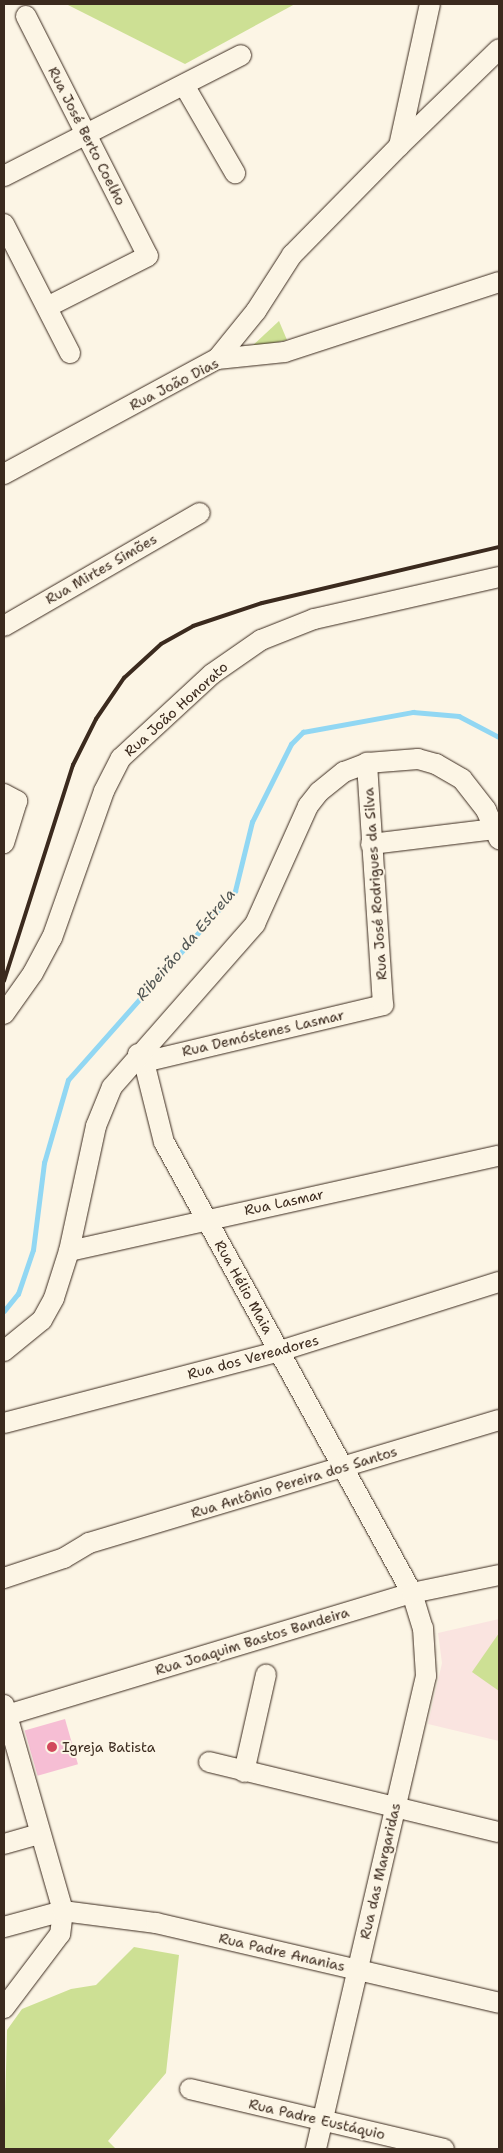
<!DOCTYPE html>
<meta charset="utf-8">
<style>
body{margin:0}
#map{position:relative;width:503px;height:2153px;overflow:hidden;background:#fcf5e5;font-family:"Shantell Sans",sans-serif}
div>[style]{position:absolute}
.built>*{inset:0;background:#fae4e0}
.green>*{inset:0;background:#cde094}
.stream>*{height:4.5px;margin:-2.25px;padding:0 2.25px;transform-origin:2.25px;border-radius:2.25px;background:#91d7f3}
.building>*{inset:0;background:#f6bed4;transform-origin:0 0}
.roads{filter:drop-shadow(0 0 1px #3b2a1e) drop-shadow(0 0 1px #3b2a1e)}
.minor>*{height:20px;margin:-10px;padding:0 10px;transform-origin:10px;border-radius:10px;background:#fcf5e5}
.rail>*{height:4px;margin:-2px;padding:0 2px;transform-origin:2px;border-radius:2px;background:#3b2a1e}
.dots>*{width:14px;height:14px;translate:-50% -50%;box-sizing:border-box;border:2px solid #fcf5e5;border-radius:50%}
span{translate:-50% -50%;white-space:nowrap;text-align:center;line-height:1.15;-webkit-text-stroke:4px #fcf5e5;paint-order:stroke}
.street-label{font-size:14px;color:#3b2a1e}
.poi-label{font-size:14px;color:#3b2a1e}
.left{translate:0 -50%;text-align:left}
.water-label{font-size:15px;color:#505553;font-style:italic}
.frame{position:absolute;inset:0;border:5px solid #3b2a1e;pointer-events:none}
</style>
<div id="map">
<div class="built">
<i style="clip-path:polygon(499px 1619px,499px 1741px,428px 1724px,442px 1663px,438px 1633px)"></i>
</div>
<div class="green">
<i style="clip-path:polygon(66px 4px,295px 4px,185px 64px)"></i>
<i style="clip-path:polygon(279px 321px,287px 340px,250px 348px)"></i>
<i style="clip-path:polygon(499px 1633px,499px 1691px,472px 1672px)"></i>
<i style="clip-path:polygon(134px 1947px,179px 1955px,166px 2073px,108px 2141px,116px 2149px,4px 2149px,7px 2030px,22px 2009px,71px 1989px,96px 1985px)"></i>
</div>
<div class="stream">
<i style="left:4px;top:1311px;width:22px;rotate:-51deg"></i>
<i style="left:18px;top:1294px;width:46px;rotate:-71.2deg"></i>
<i style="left:33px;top:1250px;width:88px;rotate:-82.8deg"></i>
<i style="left:44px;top:1163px;width:86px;rotate:-73.9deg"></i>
<i style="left:68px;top:1080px;width:252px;rotate:-48.5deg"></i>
<i style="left:235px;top:891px;width:71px;rotate:-76.2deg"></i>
<i style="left:252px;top:822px;width:87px;rotate:-63.4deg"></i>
<i style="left:291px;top:744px;width:17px;rotate:-45deg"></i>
<i style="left:303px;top:732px;width:112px;rotate:-10.3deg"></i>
<i style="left:413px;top:712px;width:46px;rotate:5deg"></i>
<i style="left:459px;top:716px;width:45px;rotate:27.7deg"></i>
</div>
<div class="building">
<i style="left:65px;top:1719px;width:47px;height:42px;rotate:74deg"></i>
</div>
<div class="roads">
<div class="minor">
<i style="left:26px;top:16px;width:269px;rotate:63.1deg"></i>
<i style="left:148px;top:256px;width:113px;rotate:153.2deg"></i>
<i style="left:184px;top:85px;width:102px;rotate:59.9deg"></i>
<i style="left:399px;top:146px;width:139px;rotate:-44.1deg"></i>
<i style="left:4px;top:176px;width:266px;rotate:-27deg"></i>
<i style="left:4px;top:224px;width:145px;rotate:62.9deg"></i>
<i style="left:217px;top:359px;width:62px;rotate:-50.9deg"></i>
<i style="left:256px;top:311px;width:67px;rotate:-57.3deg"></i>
<i style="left:292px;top:255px;width:153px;rotate:-45.5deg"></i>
<i style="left:399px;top:146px;width:145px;rotate:-77.7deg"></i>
<i style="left:4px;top:474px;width:242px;rotate:-28.4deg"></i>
<i style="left:217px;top:359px;width:68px;rotate:-5.9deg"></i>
<i style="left:285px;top:352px;width:225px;rotate:-18.1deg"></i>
<i style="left:4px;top:626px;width:226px;rotate:-30deg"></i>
<i style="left:4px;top:794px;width:15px;rotate:28deg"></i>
<i style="left:17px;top:801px;width:44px;rotate:107.2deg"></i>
<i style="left:371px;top:844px;width:125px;rotate:-6.9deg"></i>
<i style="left:4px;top:1014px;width:50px;rotate:-54.7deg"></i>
<i style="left:33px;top:973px;width:40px;rotate:-62deg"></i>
<i style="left:52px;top:938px;width:156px;rotate:-70.5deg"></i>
<i style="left:104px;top:791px;width:37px;rotate:-63deg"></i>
<i style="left:121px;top:758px;width:124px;rotate:-42.7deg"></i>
<i style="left:212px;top:674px;width:60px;rotate:-34.8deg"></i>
<i style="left:261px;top:640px;width:57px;rotate:-21.6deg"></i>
<i style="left:314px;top:619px;width:190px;rotate:-12.8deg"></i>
<i style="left:138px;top:1054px;width:10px;rotate:53deg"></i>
<i style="left:144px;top:1062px;width:82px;rotate:76deg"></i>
<i style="left:164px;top:1142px;width:515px;rotate:61.19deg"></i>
<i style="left:412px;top:1593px;width:37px;rotate:73deg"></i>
<i style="left:423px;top:1628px;width:48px;rotate:86.4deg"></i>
<i style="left:426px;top:1676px;width:486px;rotate:103.1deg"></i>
<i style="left:144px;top:1062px;width:246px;rotate:-13.4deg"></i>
<i style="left:383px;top:1005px;width:243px;rotate:-93.8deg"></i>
<i style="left:69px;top:1251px;width:440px;rotate:-12.5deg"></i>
<i style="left:4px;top:1351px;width:49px;rotate:-39.2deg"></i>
<i style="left:42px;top:1320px;width:25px;rotate:-61deg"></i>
<i style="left:54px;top:1298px;width:49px;rotate:-72.3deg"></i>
<i style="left:69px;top:1251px;width:128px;rotate:-77.8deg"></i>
<i style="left:96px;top:1126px;width:42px;rotate:-67.7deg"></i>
<i style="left:112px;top:1087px;width:217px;rotate:-48.7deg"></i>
<i style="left:255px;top:924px;width:129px;rotate:-65.8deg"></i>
<i style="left:308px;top:806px;width:18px;rotate:-52deg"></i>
<i style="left:319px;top:792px;width:32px;rotate:-39deg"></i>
<i style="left:344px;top:772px;width:25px;rotate:-21deg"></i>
<i style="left:367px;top:763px;width:51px;rotate:-4.5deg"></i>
<i style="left:418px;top:759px;width:19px;rotate:16deg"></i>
<i style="left:436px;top:764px;width:30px;rotate:30deg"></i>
<i style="left:462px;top:779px;width:39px;rotate:52deg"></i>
<i style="left:486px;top:810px;width:32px;rotate:66deg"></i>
<i style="left:4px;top:1423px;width:285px;rotate:-14.6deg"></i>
<i style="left:280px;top:1351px;width:230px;rotate:-17.5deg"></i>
<i style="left:4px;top:1578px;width:63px;rotate:-18.4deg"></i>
<i style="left:64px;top:1558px;width:29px;rotate:-31deg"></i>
<i style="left:89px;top:1543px;width:428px;rotate:-16.7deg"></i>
<i style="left:4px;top:1705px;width:214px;rotate:74deg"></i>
<i style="left:63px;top:1911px;width:23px;rotate:97deg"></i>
<i style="left:60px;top:1934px;width:93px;rotate:127.1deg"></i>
<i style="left:4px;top:1716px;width:426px;rotate:-16.8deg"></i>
<i style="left:412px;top:1593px;width:89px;rotate:-11.7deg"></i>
<i style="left:209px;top:1762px;width:298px;rotate:13.6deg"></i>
<i style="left:244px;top:1772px;width:100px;rotate:-77.3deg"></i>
<i style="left:4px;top:1844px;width:37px;rotate:-16deg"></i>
<i style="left:4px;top:1927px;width:61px;rotate:-15.2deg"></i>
<i style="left:63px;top:1911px;width:94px;rotate:7.4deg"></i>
<i style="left:156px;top:1923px;width:352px;rotate:13.1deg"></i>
<i style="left:190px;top:2089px;width:261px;rotate:13.3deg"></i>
</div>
</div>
<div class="rail">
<i style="left:4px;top:981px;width:227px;rotate:-72.3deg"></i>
<i style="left:73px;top:765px;width:51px;rotate:-63.4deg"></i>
<i style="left:96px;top:719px;width:50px;rotate:-55.7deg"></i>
<i style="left:124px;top:678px;width:50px;rotate:-42.6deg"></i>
<i style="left:161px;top:644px;width:37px;rotate:-29deg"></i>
<i style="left:193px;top:626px;width:73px;rotate:-18.4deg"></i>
<i style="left:262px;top:603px;width:244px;rotate:-13.3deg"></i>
</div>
<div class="dots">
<i style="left:52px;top:1747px;background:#d1495b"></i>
</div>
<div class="street-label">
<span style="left:87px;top:136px;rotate:63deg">Rua José Berto Coelho</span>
<span style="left:174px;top:384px;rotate:-27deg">Rua João Dias</span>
<span style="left:101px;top:569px;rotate:-30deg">Rua Mirtes Simões</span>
<span style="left:176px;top:709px;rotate:-42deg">Rua João Honorato</span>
<span style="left:375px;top:884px;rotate:-94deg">Rua José Rodrigues da Silva</span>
<span style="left:263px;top:1033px;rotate:-13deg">Rua Demóstenes Lasmar</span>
<span style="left:284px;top:1202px;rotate:-12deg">Rua Lasmar</span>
<span style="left:244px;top:1287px;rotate:61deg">Rua Hélio Maia</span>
<span style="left:253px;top:1357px;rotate:-15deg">Rua dos Vereadores</span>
<span style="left:294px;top:1482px;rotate:-17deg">Rua Antônio Pereira dos Santos</span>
<span style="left:252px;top:1641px;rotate:-17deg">Rua Joaquim Bastos Bandeira</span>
<span style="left:380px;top:1871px;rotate:-77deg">Rua das Margaridas</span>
<span style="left:282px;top:1952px;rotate:13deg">Rua Padre Ananias</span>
<span style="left:317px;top:2119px;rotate:13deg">Rua Padre Eustáquio</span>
</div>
<div class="poi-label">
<span class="left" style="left:62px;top:1747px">Igreja Batista</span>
</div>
<div class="water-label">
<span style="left:186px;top:945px;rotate:-49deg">Ribeirão da Estrela</span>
</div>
<div class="frame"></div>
</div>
